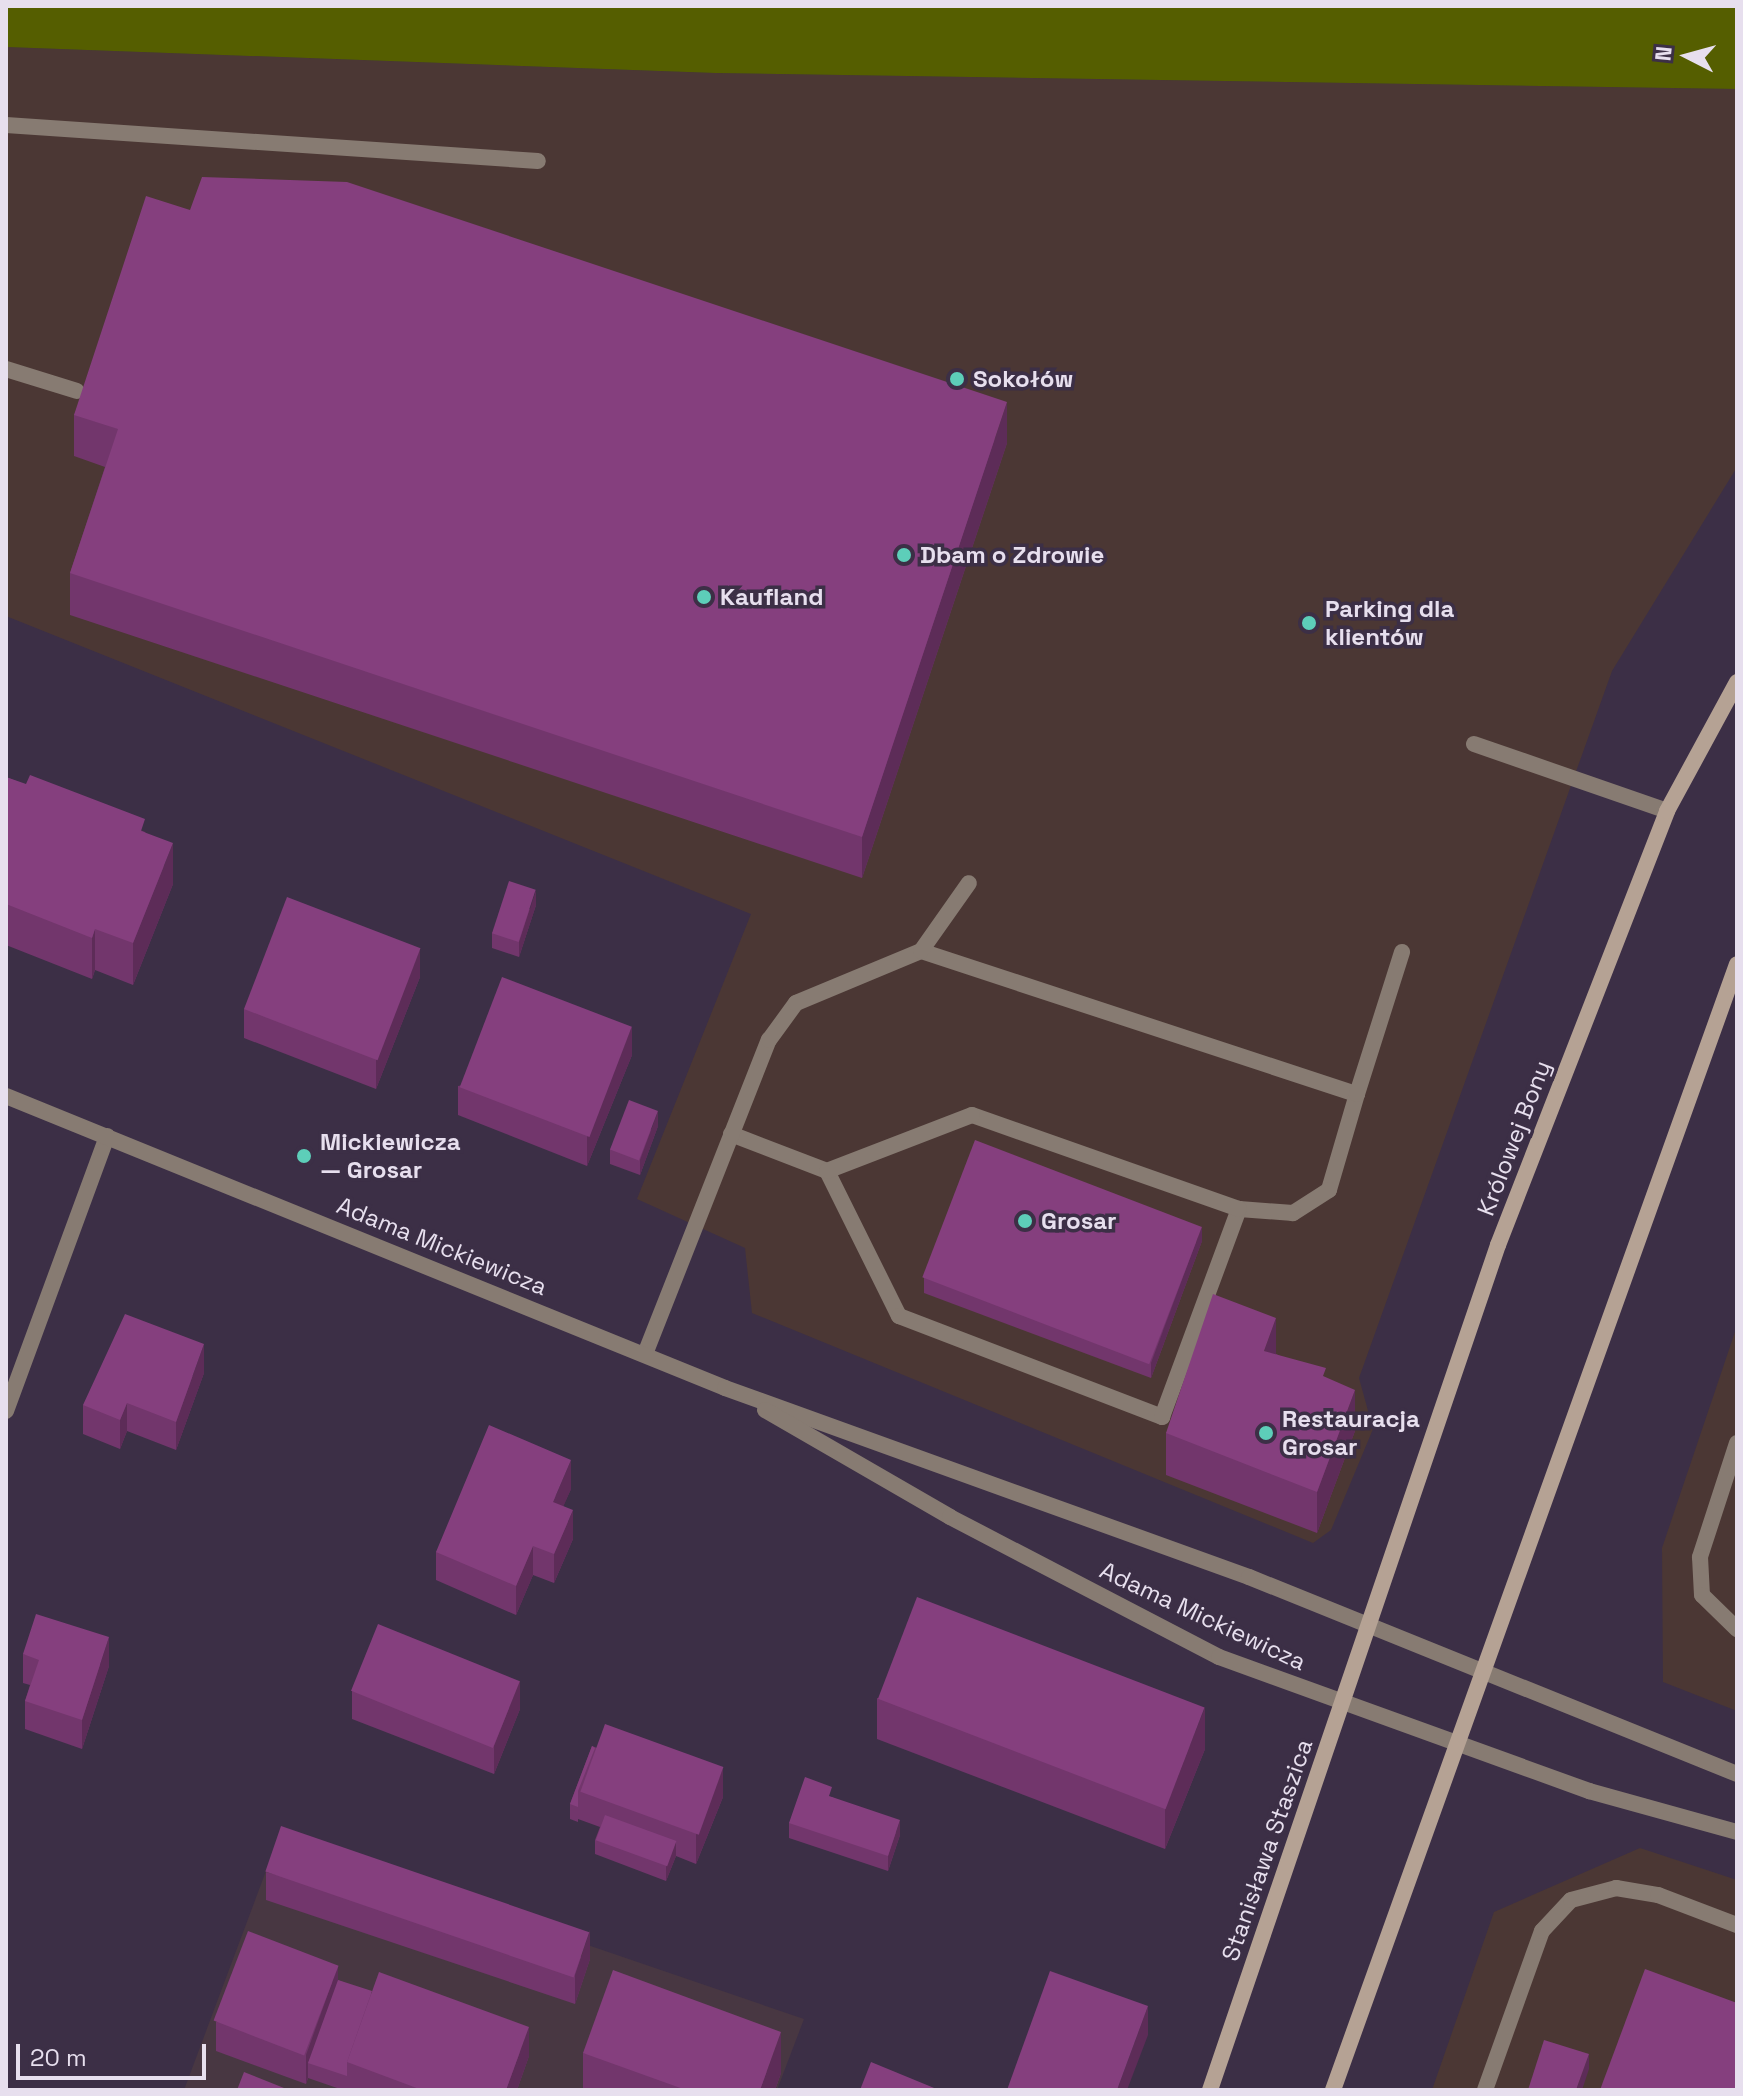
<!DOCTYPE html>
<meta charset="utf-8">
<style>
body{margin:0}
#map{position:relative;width:1743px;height:2096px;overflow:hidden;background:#3c2f46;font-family:"Space Grotesk",sans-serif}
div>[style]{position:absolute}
.commercial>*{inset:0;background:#4b3734}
.industrial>*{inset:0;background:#483742}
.green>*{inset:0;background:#555e00}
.service>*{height:16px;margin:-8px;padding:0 8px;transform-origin:8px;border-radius:8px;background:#877b72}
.pedestrian>*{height:16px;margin:-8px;padding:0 8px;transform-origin:8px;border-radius:8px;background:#877b72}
.minor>*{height:16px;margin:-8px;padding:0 8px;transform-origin:8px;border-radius:8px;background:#877b72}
.tertiary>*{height:16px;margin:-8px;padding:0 8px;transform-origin:8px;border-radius:8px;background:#877b72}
.secondary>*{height:16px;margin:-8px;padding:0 8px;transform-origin:8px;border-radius:8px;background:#b5a294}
.wall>*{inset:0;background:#72366c}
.shaded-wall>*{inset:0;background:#5d2c58}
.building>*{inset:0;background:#853f7e;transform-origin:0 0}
.dots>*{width:22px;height:22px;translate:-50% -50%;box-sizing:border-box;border:4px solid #3c2f46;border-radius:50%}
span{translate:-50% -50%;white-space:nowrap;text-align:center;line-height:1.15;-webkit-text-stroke:7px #3c2f46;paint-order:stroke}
.poi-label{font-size:24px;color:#e7dfee;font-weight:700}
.left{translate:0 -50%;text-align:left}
.street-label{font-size:24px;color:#e7dfee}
.frame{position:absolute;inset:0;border:8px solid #e7dfee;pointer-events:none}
.north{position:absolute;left:1647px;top:16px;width:80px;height:80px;-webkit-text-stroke:6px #3c2f46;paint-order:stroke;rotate:276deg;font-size:22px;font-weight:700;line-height:32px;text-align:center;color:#e7dfee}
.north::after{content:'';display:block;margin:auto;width:28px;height:36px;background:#e7dfee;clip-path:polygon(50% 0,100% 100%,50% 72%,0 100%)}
.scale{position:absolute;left:16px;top:2044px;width:190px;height:36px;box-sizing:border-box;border:4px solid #e7dfee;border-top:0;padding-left:10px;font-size:24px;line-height:28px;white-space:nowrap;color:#e7dfee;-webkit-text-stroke:6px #3c2f46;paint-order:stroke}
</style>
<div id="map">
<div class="commercial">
<i style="clip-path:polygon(6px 47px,715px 73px,1737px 89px,1737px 467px,1612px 671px,1359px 1378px,1373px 1429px,1331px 1530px,1313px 1543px,752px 1313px,745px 1248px,637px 1199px,751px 914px,6px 616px)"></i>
<i style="clip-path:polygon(1737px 1326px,1737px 1711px,1663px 1682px,1662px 1548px)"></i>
<i style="clip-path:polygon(1640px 1848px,1737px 1880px,1737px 2090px,1432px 2090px,1494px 1912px)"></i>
</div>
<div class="industrial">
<i style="clip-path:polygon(278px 1839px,804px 2019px,777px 2090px,184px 2090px)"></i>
</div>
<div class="green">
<i style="clip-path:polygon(6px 6px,1737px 6px,1737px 89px,715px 73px,6px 47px)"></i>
</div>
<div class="service">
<i style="left:6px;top:125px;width:533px;rotate:3.87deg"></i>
<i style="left:6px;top:369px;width:74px;rotate:17.2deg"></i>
<i style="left:1474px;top:744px;width:204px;rotate:19.1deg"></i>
<i style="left:921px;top:951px;width:459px;rotate:18.2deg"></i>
<i style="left:1357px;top:1094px;width:100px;rotate:106.3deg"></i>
<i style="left:1329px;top:1190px;width:43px;rotate:147.4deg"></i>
<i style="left:1293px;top:1213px;width:54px;rotate:-175.8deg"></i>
<i style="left:1357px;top:1094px;width:149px;rotate:-72.4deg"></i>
<i style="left:731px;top:1134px;width:103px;rotate:21.1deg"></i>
<i style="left:827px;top:1171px;width:162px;rotate:63.6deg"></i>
<i style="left:899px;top:1316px;width:282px;rotate:21deg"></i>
<i style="left:1162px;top:1417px;width:222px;rotate:-69.7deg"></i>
<i style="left:1239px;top:1209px;width:283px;rotate:-160.6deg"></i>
<i style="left:972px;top:1115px;width:155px;rotate:158.9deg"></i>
<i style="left:1737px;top:1443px;width:120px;rotate:108deg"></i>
<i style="left:1700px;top:1557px;width:38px;rotate:87deg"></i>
<i style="left:1702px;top:1595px;width:49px;rotate:44.2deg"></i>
<i style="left:1485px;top:2090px;width:169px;rotate:-70.3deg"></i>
<i style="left:1542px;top:1931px;width:42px;rotate:-46.9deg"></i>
<i style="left:1571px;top:1900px;width:47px;rotate:-14.9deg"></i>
<i style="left:1616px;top:1888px;width:43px;rotate:9.5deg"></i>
<i style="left:1658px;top:1895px;width:85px;rotate:20.8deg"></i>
</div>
<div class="pedestrian">
<i style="left:6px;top:1411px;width:293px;rotate:-69.8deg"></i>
</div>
<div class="minor">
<i style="left:645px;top:1354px;width:338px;rotate:-68.5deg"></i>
<i style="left:769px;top:1040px;width:46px;rotate:-53.9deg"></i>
<i style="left:796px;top:1003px;width:135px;rotate:-22.6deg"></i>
<i style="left:921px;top:951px;width:83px;rotate:-54.8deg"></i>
</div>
<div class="tertiary">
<i style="left:6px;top:1096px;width:776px;rotate:22.1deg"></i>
<i style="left:725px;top:1388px;width:557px;rotate:19.83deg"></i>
<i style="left:1249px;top:1577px;width:526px;rotate:21.98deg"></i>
<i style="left:765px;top:1410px;width:214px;rotate:30deg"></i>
<i style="left:950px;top:1517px;width:303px;rotate:27.5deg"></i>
<i style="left:1219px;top:1657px;width:394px;rotate:19.9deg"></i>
<i style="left:1589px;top:1791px;width:154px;rotate:15.5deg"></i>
</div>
<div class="secondary">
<i style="left:1210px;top:2090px;width:893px;rotate:-71.18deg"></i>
<i style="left:1498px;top:1245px;width:466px;rotate:-68.7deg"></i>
<i style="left:1667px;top:811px;width:147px;rotate:-61.5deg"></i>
<i style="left:1333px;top:2090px;width:1196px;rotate:-70.26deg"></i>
</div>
<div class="wall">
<i style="clip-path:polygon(190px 210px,1007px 443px,862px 878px,70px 615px,70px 573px,105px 467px,74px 456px,74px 415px)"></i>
<i style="clip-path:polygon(6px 777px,145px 832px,173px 884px,133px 985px,95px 970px,92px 979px,6px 945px)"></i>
<i style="clip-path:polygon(536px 905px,519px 957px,492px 948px,492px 933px)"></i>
<i style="clip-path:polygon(420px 977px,376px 1089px,244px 1038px,244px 1009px)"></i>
<i style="clip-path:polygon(632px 1055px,587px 1166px,458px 1115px,458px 1086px)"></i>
<i style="clip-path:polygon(658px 1126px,640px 1175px,610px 1164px,610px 1149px)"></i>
<i style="clip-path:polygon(1202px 1241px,1151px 1378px,924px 1293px,924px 1278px)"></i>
<i style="clip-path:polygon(1276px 1354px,1326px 1378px,1355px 1431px,1317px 1533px,1166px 1475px,1166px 1433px)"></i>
<i style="clip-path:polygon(204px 1373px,176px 1450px,127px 1431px,120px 1449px,83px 1434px,83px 1405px)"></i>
<i style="clip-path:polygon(571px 1489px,563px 1506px,573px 1539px,554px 1583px,533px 1575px,516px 1615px,436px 1580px,436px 1552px)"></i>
<i style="clip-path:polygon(23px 1654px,109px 1666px,82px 1749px,25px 1729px,25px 1701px,30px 1685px,23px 1683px)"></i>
<i style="clip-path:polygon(352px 1691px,520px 1709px,494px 1774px,352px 1719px)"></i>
<i style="clip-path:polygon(877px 1698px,1205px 1749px,1165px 1849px,877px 1739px)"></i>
<i style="clip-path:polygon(592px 1746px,723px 1797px,696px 1864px,676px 1856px,666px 1881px,595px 1854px,595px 1840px,600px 1827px,578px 1819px,578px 1822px,570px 1819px,570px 1804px)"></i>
<i style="clip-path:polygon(832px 1797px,900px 1835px,888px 1871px,789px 1838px,789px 1823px)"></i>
<i style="clip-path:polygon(266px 1872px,590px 1959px,575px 2004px,266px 1900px)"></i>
<i style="clip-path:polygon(338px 1980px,529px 2056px,517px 2090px,343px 2090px,308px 2078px,306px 2084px,216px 2051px,216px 2022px)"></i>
<i style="clip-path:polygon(583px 2053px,781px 2073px,775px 2090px,583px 2090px)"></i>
</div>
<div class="shaded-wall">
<i style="clip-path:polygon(1007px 402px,1007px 443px,862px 878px,862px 837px)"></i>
<i style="clip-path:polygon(173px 843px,173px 884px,133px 985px,133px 943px)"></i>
<i style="clip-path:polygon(536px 890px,536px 905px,519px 957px,519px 942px)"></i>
<i style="clip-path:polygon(95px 929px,95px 970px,92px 979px,92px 938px)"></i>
<i style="clip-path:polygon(420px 949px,420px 977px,376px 1089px,376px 1060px)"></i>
<i style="clip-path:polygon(632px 1026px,632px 1055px,587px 1166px,587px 1137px)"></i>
<i style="clip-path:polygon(658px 1111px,658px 1126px,640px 1175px,640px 1160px)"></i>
<i style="clip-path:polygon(1202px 1226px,1202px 1241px,1151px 1378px,1151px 1363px)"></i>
<i style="clip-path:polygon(1276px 1318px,1276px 1359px,1264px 1351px)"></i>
<i style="clip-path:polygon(204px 1344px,204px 1373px,176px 1450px,176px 1422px)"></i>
<i style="clip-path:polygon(1355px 1390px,1355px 1431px,1317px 1533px,1317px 1492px)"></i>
<i style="clip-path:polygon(127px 1403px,127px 1431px,120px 1449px,120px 1420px)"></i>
<i style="clip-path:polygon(571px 1460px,571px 1489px,553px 1530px,553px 1502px)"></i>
<i style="clip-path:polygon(573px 1510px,573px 1539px,554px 1583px,554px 1554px)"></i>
<i style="clip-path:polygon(533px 1546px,533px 1575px,516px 1615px,516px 1586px)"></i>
<i style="clip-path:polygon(109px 1637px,109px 1666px,82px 1749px,82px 1720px)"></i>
<i style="clip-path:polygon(520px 1680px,520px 1709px,494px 1774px,494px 1746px)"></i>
<i style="clip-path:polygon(1205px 1707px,1205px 1749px,1165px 1849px,1165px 1808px)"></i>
<i style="clip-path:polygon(723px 1768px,723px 1797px,696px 1864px,696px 1835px)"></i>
<i style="clip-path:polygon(900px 1820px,900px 1835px,888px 1871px,888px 1856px)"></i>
<i style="clip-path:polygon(676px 1841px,676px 1856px,666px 1881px,666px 1867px)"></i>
<i style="clip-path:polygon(590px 1930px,590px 1959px,575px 2004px,575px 1975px)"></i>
<i style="clip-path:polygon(338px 1966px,338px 1995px,308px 2063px,308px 2078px,306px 2084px,306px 2055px)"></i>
<i style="clip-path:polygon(1148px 2006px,1148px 2035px,1127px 2090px,1117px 2090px)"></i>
<i style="clip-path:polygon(529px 2027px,529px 2056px,517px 2090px,506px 2090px)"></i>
<i style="clip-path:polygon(781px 2032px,781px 2073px,775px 2090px,760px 2090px)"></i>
<i style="clip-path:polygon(1589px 2054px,1589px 2069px,1582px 2090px,1576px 2090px)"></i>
</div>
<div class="building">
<i style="clip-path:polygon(202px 177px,347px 182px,1007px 402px,862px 837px,70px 573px,118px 429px,74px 415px,146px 196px,190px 210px)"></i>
<i style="clip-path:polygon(30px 775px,145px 819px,141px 831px,173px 843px,133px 943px,95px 929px,92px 938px,6px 904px,6px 777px,26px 784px)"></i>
<i style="left:509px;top:881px;width:28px;height:55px;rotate:18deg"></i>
<i style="left:287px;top:897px;width:143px;height:120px;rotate:21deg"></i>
<i style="left:502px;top:977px;width:139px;height:118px;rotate:21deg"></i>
<i style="left:629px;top:1100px;width:31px;height:53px;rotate:21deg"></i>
<i style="left:975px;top:1140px;width:243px;height:147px;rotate:21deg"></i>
<i style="clip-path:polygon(1213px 1294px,1276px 1318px,1264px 1351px,1326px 1368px,1323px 1376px,1355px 1390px,1317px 1492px,1166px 1433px)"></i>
<i style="clip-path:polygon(125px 1314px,204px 1344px,176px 1422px,127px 1403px,120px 1420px,83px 1405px)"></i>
<i style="clip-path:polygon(489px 1425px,571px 1460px,553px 1502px,573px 1510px,554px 1554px,533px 1546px,516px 1586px,436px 1552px)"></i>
<i style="left:917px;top:1597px;width:308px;height:109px;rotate:21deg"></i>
<i style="clip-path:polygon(36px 1614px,109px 1637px,82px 1720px,25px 1701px,39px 1660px,23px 1654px)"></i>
<i style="left:378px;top:1624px;width:153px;height:72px;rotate:22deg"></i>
<i style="left:605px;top:1724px;width:126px;height:72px;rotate:20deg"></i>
<i style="clip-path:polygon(592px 1746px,595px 1748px,578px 1791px,578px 1807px,570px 1804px)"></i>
<i style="clip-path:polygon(805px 1777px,832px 1787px,829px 1796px,900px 1820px,888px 1856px,789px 1823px)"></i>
<i style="left:605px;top:1815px;width:76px;height:27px;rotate:20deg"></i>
<i style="left:281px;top:1826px;width:326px;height:48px;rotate:19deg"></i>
<i style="left:248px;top:1931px;width:97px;height:96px;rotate:21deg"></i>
<i style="clip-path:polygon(1645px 1969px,1737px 2003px,1737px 2090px,1600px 2090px)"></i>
<i style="clip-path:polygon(613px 1970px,781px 2032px,760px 2090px,686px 2090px,583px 2053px)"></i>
<i style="clip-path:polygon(1050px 1971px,1148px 2006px,1117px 2090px,1007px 2090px)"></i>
<i style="clip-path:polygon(379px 1972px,529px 2027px,506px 2090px,422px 2090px,347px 2062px)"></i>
<i style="clip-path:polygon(338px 1980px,372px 1991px,347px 2062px,347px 2076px,308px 2063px)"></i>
<i style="clip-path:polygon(1544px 2040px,1589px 2054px,1576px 2090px,1528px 2090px)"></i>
<i style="clip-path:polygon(871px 2062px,939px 2090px,860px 2090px)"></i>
<i style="clip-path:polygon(244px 2072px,289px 2090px,237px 2090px)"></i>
</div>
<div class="dots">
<i style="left:957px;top:379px;background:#5dceb9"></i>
<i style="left:904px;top:555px;background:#5dceb9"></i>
<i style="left:704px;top:597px;background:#5dceb9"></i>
<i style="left:1309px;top:623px;background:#5dceb9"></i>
<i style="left:304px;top:1156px;background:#5dceb9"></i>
<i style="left:1025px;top:1221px;background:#5dceb9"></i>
<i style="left:1266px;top:1433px;background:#5dceb9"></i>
</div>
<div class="poi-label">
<span class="left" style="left:973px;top:379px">Sokołów</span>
<span class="left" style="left:920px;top:555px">Dbam o Zdrowie</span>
<span class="left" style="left:720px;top:597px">Kaufland</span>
<span class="left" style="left:1325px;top:623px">Parking dla<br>klientów</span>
<span class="left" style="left:320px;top:1156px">Mickiewicza<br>— Grosar</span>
<span class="left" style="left:1041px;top:1221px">Grosar</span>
<span class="left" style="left:1282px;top:1433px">Restauracja<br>Grosar</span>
</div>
<div class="street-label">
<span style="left:1514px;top:1138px;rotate:-69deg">Królowej Bony</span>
<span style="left:442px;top:1246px;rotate:22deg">Adama Mickiewicza</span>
<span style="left:1203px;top:1616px;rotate:25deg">Adama Mickiewicza</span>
<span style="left:1267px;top:1850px;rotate:-71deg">Stanisława Staszica</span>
</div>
<div class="frame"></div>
<div class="north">N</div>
<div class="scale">20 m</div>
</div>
